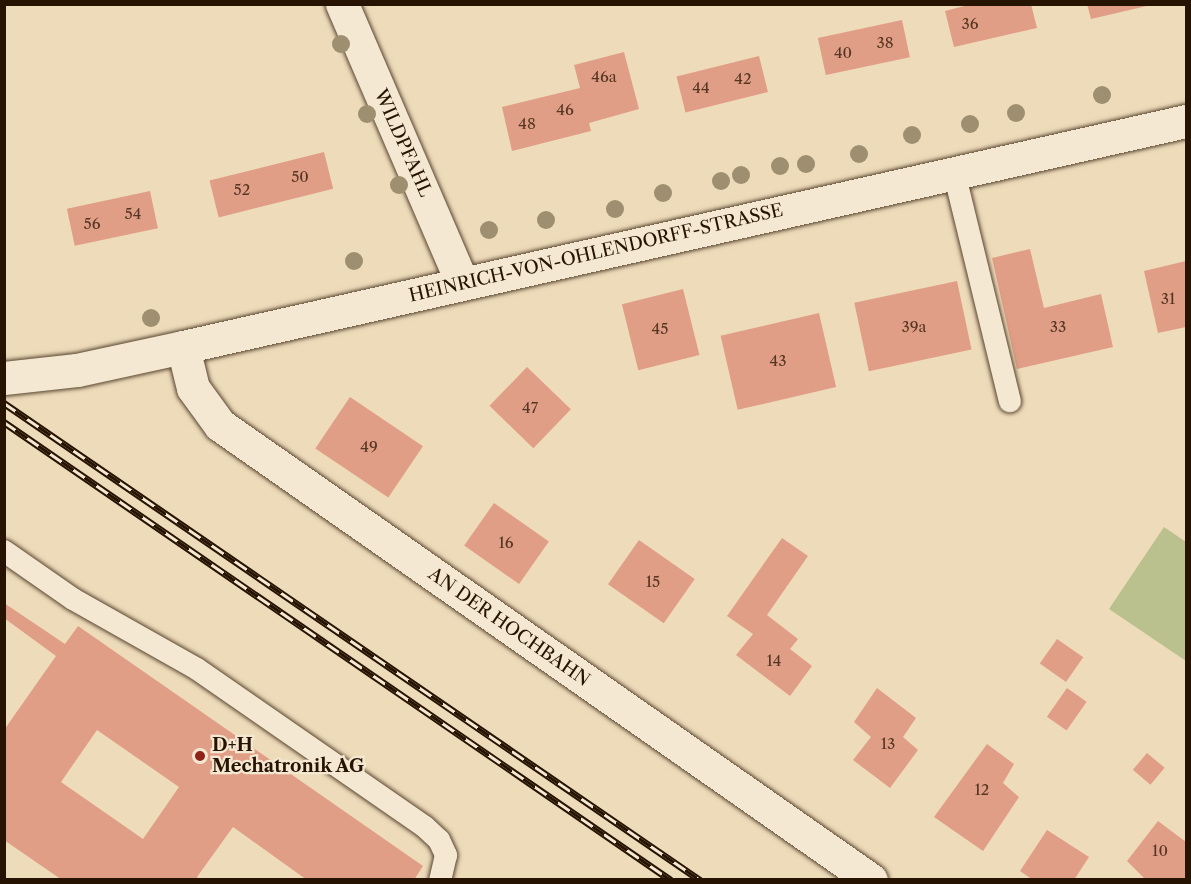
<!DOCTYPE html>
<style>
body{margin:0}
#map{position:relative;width:1191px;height:884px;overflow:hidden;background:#eedbba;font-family:"Libre Caslon Text",serif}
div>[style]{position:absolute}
.green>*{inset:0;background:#bac08e}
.building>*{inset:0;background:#e19e86;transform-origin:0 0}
.roads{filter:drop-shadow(0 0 2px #58452f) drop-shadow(0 0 2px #58452f)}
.service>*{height:22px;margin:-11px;padding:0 11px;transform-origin:11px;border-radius:11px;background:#f4e8d2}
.minor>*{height:33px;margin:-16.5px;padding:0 16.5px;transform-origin:16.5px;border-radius:16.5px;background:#f4e8d2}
.rail>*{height:7px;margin-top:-3.5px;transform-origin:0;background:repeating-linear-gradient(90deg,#f4e8d2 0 14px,#261301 0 28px);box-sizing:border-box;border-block:2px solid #261301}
.trees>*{width:18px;height:18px;margin:-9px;border-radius:50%;background:#9d8f6f}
.dots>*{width:16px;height:16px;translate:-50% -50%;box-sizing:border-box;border:3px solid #f4e8d2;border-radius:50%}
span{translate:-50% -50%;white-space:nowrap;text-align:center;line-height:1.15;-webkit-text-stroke:4.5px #f4e8d2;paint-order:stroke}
.number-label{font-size:15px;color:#553622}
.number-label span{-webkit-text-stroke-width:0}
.street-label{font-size:18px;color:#261301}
.poi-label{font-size:18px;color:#261301;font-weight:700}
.left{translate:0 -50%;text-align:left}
.frame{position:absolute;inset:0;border:6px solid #261301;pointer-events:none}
</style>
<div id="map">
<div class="green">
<i style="clip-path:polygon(1164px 527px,1186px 542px,1186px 661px,1109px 609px)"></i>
</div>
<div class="building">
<i style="clip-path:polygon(972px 4px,1031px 4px,1037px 28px,954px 47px,945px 11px)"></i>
<i style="clip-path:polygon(1087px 4px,1151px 4px,1151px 5px,1091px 19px)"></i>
<i style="left:902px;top:20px;width:38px;height:86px;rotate:78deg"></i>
<i style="clip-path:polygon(624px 52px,639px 109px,589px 123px,591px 131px,512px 151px,502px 107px,580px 88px,574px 65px)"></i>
<i style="left:759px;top:56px;width:37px;height:85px;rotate:76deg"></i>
<i style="left:324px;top:152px;width:38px;height:118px;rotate:76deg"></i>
<i style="left:150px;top:191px;width:38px;height:85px;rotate:78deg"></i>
<i style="clip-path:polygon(1030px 249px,1044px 308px,1101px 294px,1113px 347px,1017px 369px,992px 258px)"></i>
<i style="clip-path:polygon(1186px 261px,1186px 327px,1158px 333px,1144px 271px)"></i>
<i style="left:957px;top:281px;width:70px;height:105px;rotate:78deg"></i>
<i style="left:683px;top:289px;width:68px;height:63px;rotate:76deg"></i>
<i style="left:819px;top:313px;width:76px;height:101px;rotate:77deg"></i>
<i style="left:527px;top:367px;width:61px;height:54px;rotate:44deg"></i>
<i style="left:350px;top:397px;width:88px;height:62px;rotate:34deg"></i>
<i style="left:494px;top:503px;width:67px;height:52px;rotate:35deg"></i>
<i style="clip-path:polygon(782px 538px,808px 556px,767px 615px,798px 639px,790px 649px,812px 666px,790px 696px,736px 655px,753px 634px,727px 616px)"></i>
<i style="left:639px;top:540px;width:68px;height:54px;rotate:35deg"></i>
<i style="clip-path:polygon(evenodd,4px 603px,65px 644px,78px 626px,423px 866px,414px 880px,307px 880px,233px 827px,197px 877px,200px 880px,62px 880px,4px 840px,4px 730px,56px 656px,4px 618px,4px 603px,97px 730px,179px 787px,143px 839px,61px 782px,97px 730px)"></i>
<i style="left:1057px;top:639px;width:32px;height:30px;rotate:35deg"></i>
<i style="clip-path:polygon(877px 688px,916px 718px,903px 737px,918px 750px,890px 788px,853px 760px,871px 737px,854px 722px)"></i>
<i style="left:1067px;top:688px;width:24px;height:35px;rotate:35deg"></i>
<i style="clip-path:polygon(987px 744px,1014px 764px,1003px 783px,1019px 797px,983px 851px,934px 817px)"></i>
<i style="left:1147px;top:753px;width:23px;height:22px;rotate:40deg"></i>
<i style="clip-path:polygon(1158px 821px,1186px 842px,1186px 880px,1146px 880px,1127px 861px)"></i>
<i style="clip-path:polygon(1047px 830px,1089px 857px,1074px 880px,1033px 880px,1020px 871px)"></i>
</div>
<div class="roads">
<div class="service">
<i style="left:954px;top:172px;width:236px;rotate:76.3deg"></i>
<i style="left:4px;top:551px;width:84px;rotate:34.8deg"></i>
<i style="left:73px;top:599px;width:142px;rotate:29.4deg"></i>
<i style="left:197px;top:669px;width:277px;rotate:34.7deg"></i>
<i style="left:425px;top:827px;width:19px;rotate:43deg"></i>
<i style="left:439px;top:840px;width:17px;rotate:65deg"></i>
<i style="left:446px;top:855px;width:26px;rotate:103deg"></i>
</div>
<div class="minor">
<i style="left:342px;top:4px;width:304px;rotate:66.7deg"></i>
<i style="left:183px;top:347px;width:42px;rotate:76.3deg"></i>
<i style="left:193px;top:388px;width:46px;rotate:53.9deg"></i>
<i style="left:220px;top:425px;width:794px;rotate:34.95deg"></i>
<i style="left:4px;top:378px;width:73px;rotate:-6.3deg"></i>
<i style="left:77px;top:370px;width:108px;rotate:-12.2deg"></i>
<i style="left:183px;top:347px;width:1028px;rotate:-12.7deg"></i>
</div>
</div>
<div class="rail">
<i style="left:4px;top:403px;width:844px;rotate:34.42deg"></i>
<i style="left:4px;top:422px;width:809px;rotate:34.48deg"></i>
</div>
<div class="trees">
<i style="left:341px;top:44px"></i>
<i style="left:1102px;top:95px"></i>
<i style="left:1016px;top:113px"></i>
<i style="left:367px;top:114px"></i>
<i style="left:970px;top:124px"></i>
<i style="left:912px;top:135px"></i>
<i style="left:859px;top:154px"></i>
<i style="left:806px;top:164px"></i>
<i style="left:780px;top:166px"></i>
<i style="left:741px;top:175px"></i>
<i style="left:721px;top:181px"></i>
<i style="left:399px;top:185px"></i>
<i style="left:663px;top:193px"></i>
<i style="left:615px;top:209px"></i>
<i style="left:546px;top:220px"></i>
<i style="left:489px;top:230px"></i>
<i style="left:354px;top:261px"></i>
<i style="left:151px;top:318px"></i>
</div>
<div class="dots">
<i style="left:200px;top:756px;background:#8f2418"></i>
</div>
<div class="number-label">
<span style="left:970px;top:24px">36</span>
<span style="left:885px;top:43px">38</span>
<span style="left:843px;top:53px">40</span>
<span style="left:604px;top:77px">46a</span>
<span style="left:743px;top:79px">42</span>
<span style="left:701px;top:88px">44</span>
<span style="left:565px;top:110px">46</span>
<span style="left:527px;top:124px">48</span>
<span style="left:300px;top:177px">50</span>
<span style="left:242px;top:190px">52</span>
<span style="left:133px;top:214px">54</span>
<span style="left:92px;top:224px">56</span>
<span style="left:1168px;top:299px">31</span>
<span style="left:914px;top:327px">39a</span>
<span style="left:1058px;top:327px">33</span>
<span style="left:660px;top:329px">45</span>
<span style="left:778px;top:361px">43</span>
<span style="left:530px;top:408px">47</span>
<span style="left:369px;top:447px">49</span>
<span style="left:506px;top:543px">16</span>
<span style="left:653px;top:582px">15</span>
<span style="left:774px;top:661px">14</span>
<span style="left:888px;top:744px">13</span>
<span style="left:982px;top:790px">12</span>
<span style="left:1160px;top:851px">10</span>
</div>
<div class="street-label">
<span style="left:403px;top:143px;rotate:66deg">WILDPFAHL</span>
<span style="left:596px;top:253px;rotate:-13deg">HEINRICH-VON-OHLENDORFF-STRASSE</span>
<span style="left:509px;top:627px;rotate:35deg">AN DER HOCHBAHN</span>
</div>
<div class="poi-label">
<span class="left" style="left:212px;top:756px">D+H<br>Mechatronik AG</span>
</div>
<div class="frame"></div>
</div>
